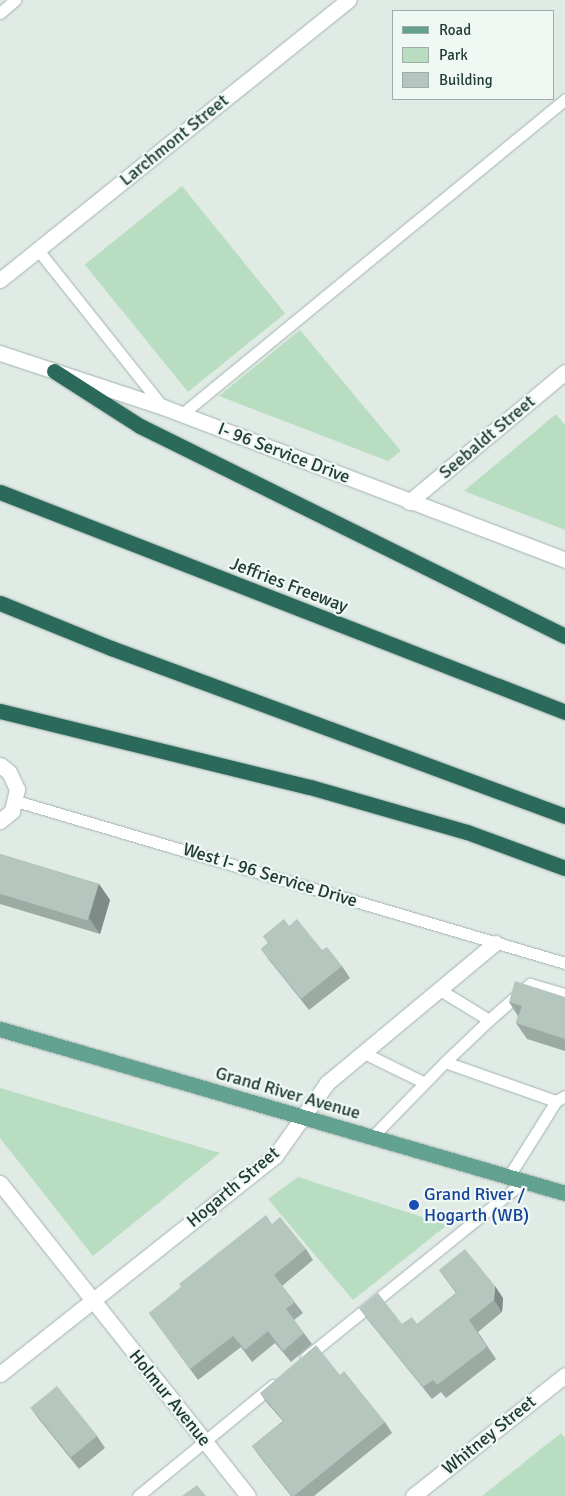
<!DOCTYPE html>
<style>
body{margin:0}
#map{position:relative;width:565px;height:1496px;overflow:hidden;background:#e0ebe6;font-family:Signika,sans-serif}
div>[style]{position:absolute}
.green>*{inset:0;background:#b8ddc1;transform-origin:0 0}
.roads{filter:drop-shadow(0 0 1px #a3b3ad) drop-shadow(0 0 1px #a3b3ad)}
.service>*{height:11px;margin:-5.5px;padding:0 5.5px;transform-origin:5.5px;border-radius:5.5px;background:#fff}
.minor>*{height:15px;margin:-7.5px;padding:0 7.5px;transform-origin:7.5px;border-radius:7.5px;background:#fff}
.tertiary>*{height:15px;margin:-7.5px;padding:0 7.5px;transform-origin:7.5px;border-radius:7.5px;background:#fff}
.primary>*{height:15px;margin:-7.5px;padding:0 7.5px;transform-origin:7.5px;border-radius:7.5px;background:#63a290}
.motorway>*{height:15px;margin:-7.5px;padding:0 7.5px;transform-origin:7.5px;border-radius:7.5px;background:#2b695b}
.wall>*{inset:0;background:#9caaa4}
.shaded-wall>*{inset:0;background:#7f8b86}
.building>*{inset:0;background:#b5c6bf;transform-origin:0 0}
.dots>*{width:14px;height:14px;translate:-50% -50%;box-sizing:border-box;border:2px solid #f0f8f4;border-radius:50%}
span{translate:-50% -50%;white-space:nowrap;text-align:center;line-height:1.15;-webkit-text-stroke:4.5px #f0f8f4;paint-order:stroke}
.street-label{font-size:18px;color:#203c34}
.transit-label{font-size:18px;color:#164399}
.left{translate:0 -50%;text-align:left}
.legend{position:absolute;left:392px;top:10px;width:162px;height:90px;box-sizing:border-box;background:#f0f8f4;border:1px solid #9dada7;margin:0;padding:6px 9px;list-style:none;font-size:15px;color:#203c34}
.legend li{display:flex;align-items:center;gap:10px;height:25px}
.legend b{width:25px;border:1px solid #9dada7}
</style>
<div id="map">
<div class="green">
<i style="left:182px;top:186px;width:164px;height:125px;rotate:51deg"></i>
<i style="clip-path:polygon(300px 330px,401px 451px,388px 461px,219px 396px)"></i>
<i style="clip-path:polygon(556px 414px,565px 425px,565px 530px,464px 491px)"></i>
<i style="clip-path:polygon(0 1088px,220px 1153px,93px 1256px,0 1138px)"></i>
<i style="clip-path:polygon(298px 1177px,447px 1225px,353px 1300px,268px 1199px)"></i>
<i style="clip-path:polygon(561px 1433px,565px 1438px,565px 1496px,482px 1496px)"></i>
</div>
<div class="roads">
<div class="service">
<i style="left:0;top:13px;width:20px;rotate:-41deg"></i>
<i style="left:38px;top:250px;width:201px;rotate:51.5deg"></i>
<i style="left:182px;top:414px;width:496px;rotate:-39.4deg"></i>
<i style="left:16px;top:801px;width:572px;rotate:16.44deg"></i>
<i style="left:440px;top:990px;width:57px;rotate:31.5deg"></i>
<i style="left:489px;top:1020px;width:61px;rotate:136.3deg"></i>
<i style="left:489px;top:1020px;width:55px;rotate:-41.3deg"></i>
<i style="left:530px;top:984px;width:36px;rotate:16deg"></i>
<i style="left:364px;top:1053px;width:66px;rotate:26.2deg"></i>
<i style="left:372px;top:1137px;width:105px;rotate:-45.8deg"></i>
<i style="left:445px;top:1062px;width:118px;rotate:19.4deg"></i>
<i style="left:509px;top:1176px;width:89px;rotate:-57.9deg"></i>
<i style="left:556px;top:1101px;width:10px;rotate:-29deg"></i>
<i style="left:306px;top:1357px;width:280px;rotate:-38.9deg"></i>
<i style="left:138px;top:1496px;width:175px;rotate:-39.4deg"></i>
</div>
<div class="minor">
<i style="left:0;top:280px;width:447px;rotate:-38.8deg"></i>
<i style="left:409px;top:502px;width:203px;rotate:-39.8deg"></i>
<i style="left:0;top:765px;width:11px;rotate:38deg"></i>
<i style="left:9px;top:772px;width:19px;rotate:65deg"></i>
<i style="left:17px;top:789px;width:23px;rotate:103deg"></i>
<i style="left:12px;top:811px;width:16px;rotate:140deg"></i>
<i style="left:0;top:1183px;width:399px;rotate:51.6deg"></i>
<i style="left:0;top:1374px;width:351px;rotate:-38.4deg"></i>
<i style="left:275px;top:1156px;width:90px;rotate:-54.5deg"></i>
<i style="left:327px;top:1083px;width:219px;rotate:-39.8deg"></i>
<i style="left:413px;top:1496px;width:194px;rotate:-38.5deg"></i>
</div>
<div class="tertiary">
<i style="left:0;top:353px;width:172px;rotate:18.3deg"></i>
<i style="left:163px;top:407px;width:430px;rotate:20.8deg"></i>
</div>
<div class="primary">
<i style="left:0;top:1029px;width:588px;rotate:16.19deg"></i>
</div>
<div class="motorway">
<i style="left:54px;top:371px;width:102px;rotate:32.6deg"></i>
<i style="left:140px;top:426px;width:474px;rotate:26.3deg"></i>
<i style="left:0;top:492px;width:606px;rotate:21.27deg"></i>
<i style="left:0;top:603px;width:120px;rotate:22.1deg"></i>
<i style="left:111px;top:648px;width:484px;rotate:20.3deg"></i>
<i style="left:0;top:711px;width:319px;rotate:13.8deg"></i>
<i style="left:310px;top:787px;width:163px;rotate:16deg"></i>
<i style="left:467px;top:832px;width:104px;rotate:20.2deg"></i>
</div>
</div>
<div class="wall">
<i style="clip-path:polygon(0 854px,99px 884px,110px 900px,100px 934px,0 904px)"></i>
<i style="clip-path:polygon(289px 926px,322px 950px,342px 966px,350px 978px,309px 1010px,269px 960px,261px 949px,268px 943px,263px 936px)"></i>
<i style="clip-path:polygon(565px 997px,565px 1051px,527px 1039px,516px 1023px,518px 1016px,509px 1002px)"></i>
<i style="clip-path:polygon(272px 1224px,306px 1249px,313px 1260px,282px 1286px,303px 1313px,294px 1320px,312px 1344px,291px 1362px,275px 1343px,252px 1362px,241px 1347px,198px 1380px,149px 1313px)"></i>
<i style="clip-path:polygon(439px 1270px,503px 1298px,502px 1312px,478px 1332px,496px 1359px,446px 1398px,441px 1392px,432px 1399px,368px 1320px,359px 1308px,402px 1324px,417px 1324px,456px 1293px)"></i>
<i style="clip-path:polygon(340px 1375px,385px 1422px,392px 1433px,314px 1496px,291px 1496px,260px 1457px,252px 1446px,283px 1421px,267px 1403px,260px 1393px)"></i>
<i style="clip-path:polygon(30px 1407px,97px 1436px,105px 1448px,79px 1469px,38px 1418px)"></i>
</div>
<div class="shaded-wall">
<i style="clip-path:polygon(99px 884px,110px 900px,100px 934px,89px 918px)"></i>
<i style="clip-path:polygon(495px 1286px,503px 1298px,502px 1312px,494px 1300px)"></i>
</div>
<div class="building">
<i style="left:0;top:854px;width:103px;height:38px;rotate:17deg"></i>
<i style="clip-path:polygon(284px 919px,289px 926px,297px 919px,322px 950px,327px 947px,342px 966px,301px 999px,261px 949px,268px 943px,263px 936px)"></i>
<i style="clip-path:polygon(515px 981px,565px 997px,565px 1039px,516px 1023px,522px 1006px,509px 1002px)"></i>
<i style="clip-path:polygon(266px 1215px,272px 1224px,280px 1217px,306px 1249px,274px 1275px,295px 1302px,286px 1309px,304px 1333px,283px 1351px,268px 1331px,245px 1350px,233px 1336px,190px 1369px,149px 1313px,181px 1287px,179px 1284px)"></i>
<i style="clip-path:polygon(465px 1249px,495px 1286px,494px 1300px,469px 1320px,487px 1347px,437px 1385px,433px 1380px,423px 1387px,359px 1308px,378px 1293px,402px 1324px,412px 1317px,417px 1324px,457px 1293px,439px 1270px)"></i>
<i style="clip-path:polygon(316px 1345px,340px 1375px,344px 1371px,385px 1422px,294px 1496px,292px 1496px,252px 1446px,284px 1421px,260px 1393px)"></i>
<i style="left:57px;top:1386px;width:64px;height:34px;rotate:51deg"></i>
<i style="clip-path:polygon(197px 1485px,206px 1496px,182px 1496px)"></i>
</div>
<div class="dots">
<i style="left:414px;top:1205px;background:#1a4fb4"></i>
</div>
<div class="street-label">
<span style="left:174px;top:140px;rotate:-39deg">Larchmont Street</span>
<span style="left:487px;top:437px;rotate:-40deg">Seebaldt Street</span>
<span style="left:284px;top:453px;rotate:21deg">I- 96 Service Drive</span>
<span style="left:289px;top:585px;rotate:21deg">Jeffries Freeway</span>
<span style="left:270px;top:875px;rotate:17deg">West I- 96 Service Drive</span>
<span style="left:288px;top:1093px;rotate:16deg">Grand River Avenue</span>
<span style="left:233px;top:1187px;rotate:-40deg">Hogarth Street</span>
<span style="left:170px;top:1398px;rotate:51deg">Holmur Avenue</span>
<span style="left:489px;top:1435px;rotate:-39deg">Whitney Street</span>
</div>
<div class="transit-label">
<span class="left" style="left:424px;top:1205px">Grand River /<br>Hogarth (WB)</span>
</div>
<ul class="legend">
<li><b style="height:6px;background:#63a290"></b>Road</li>
<li><b style="height:14px;background:#b8ddc1"></b>Park</li>
<li><b style="height:14px;background:#b5c6bf"></b>Building</li>
</ul>
</div>
